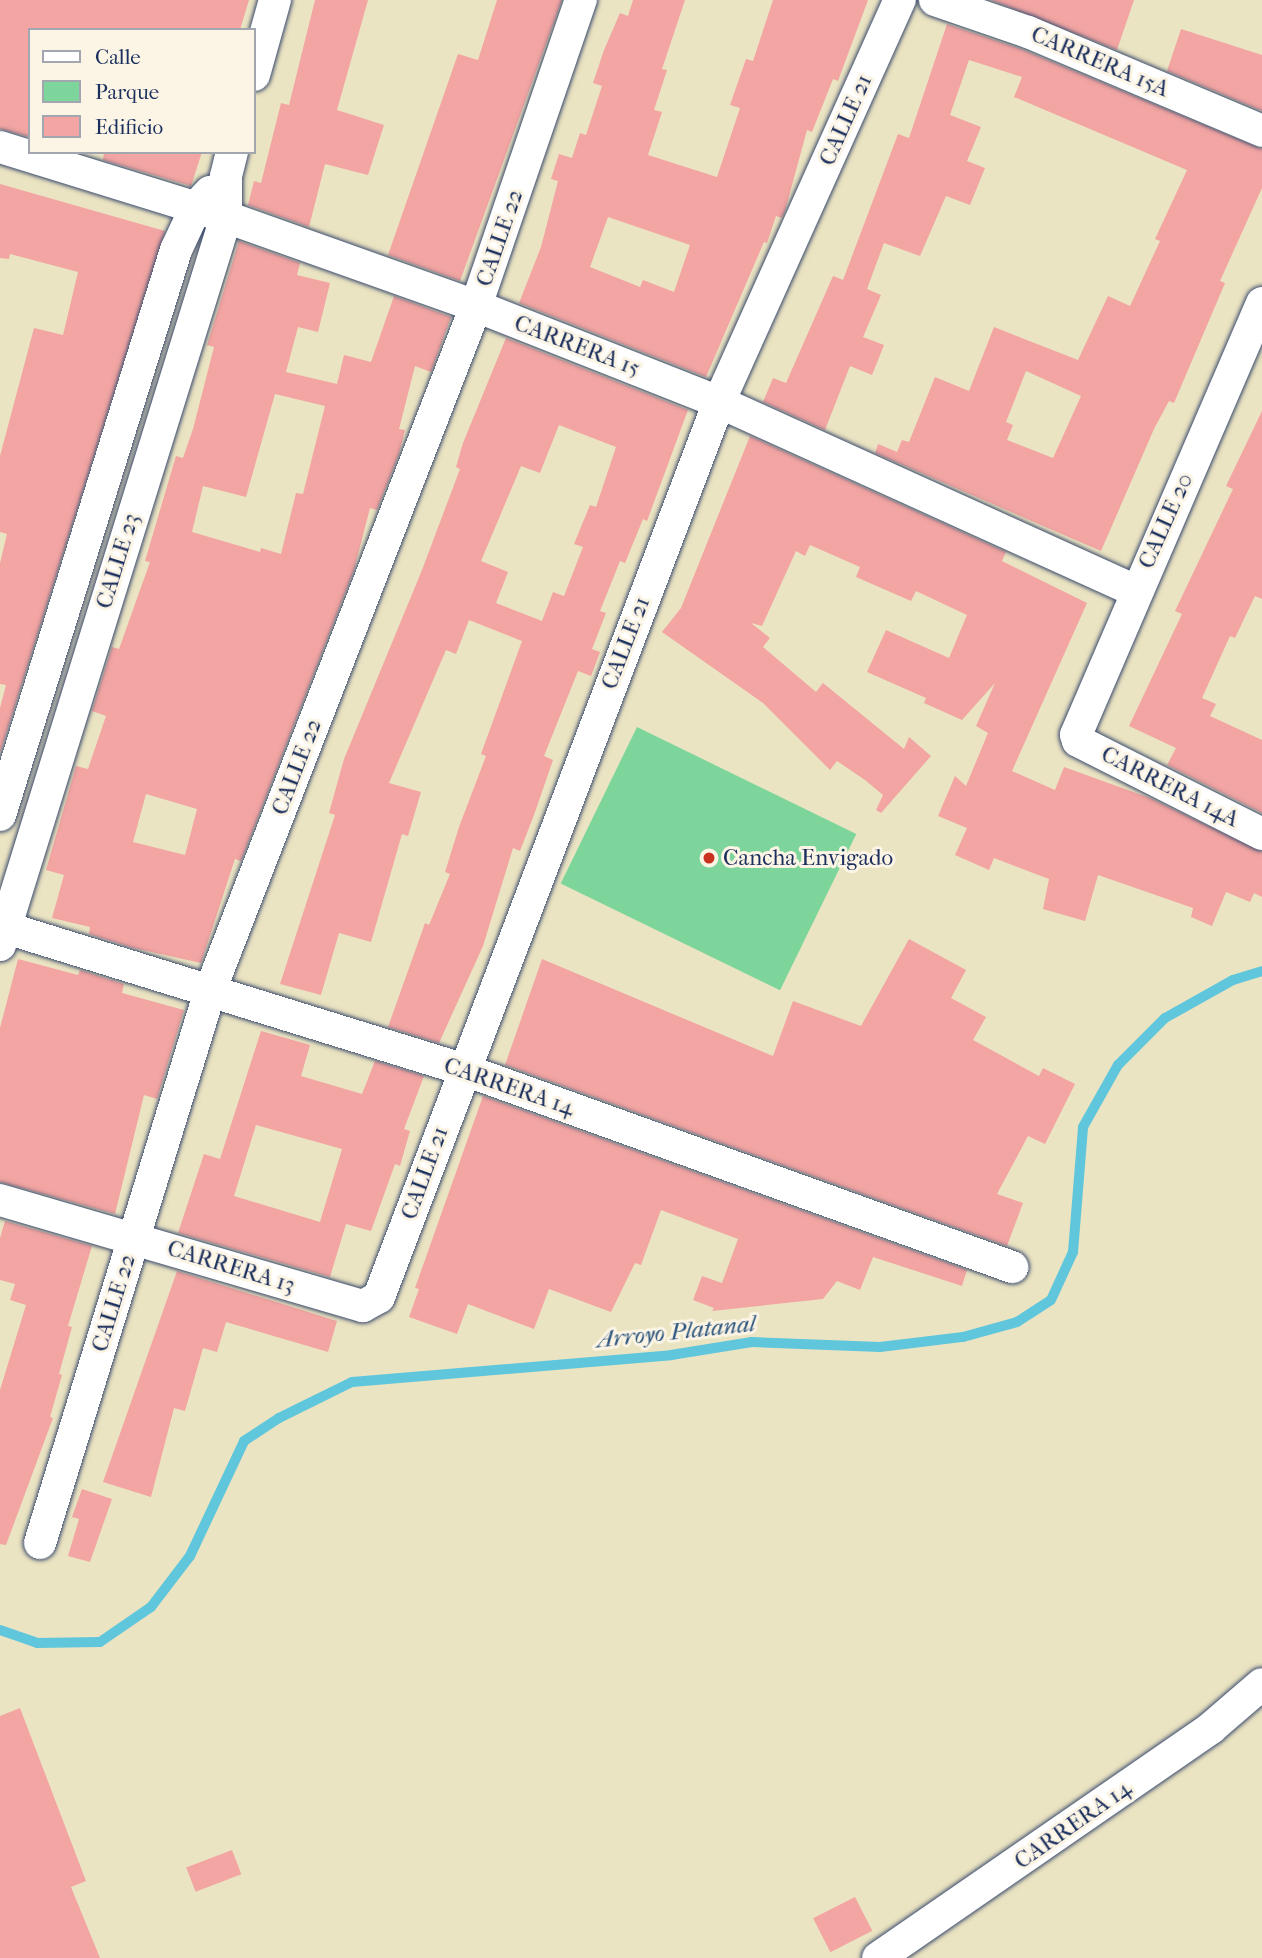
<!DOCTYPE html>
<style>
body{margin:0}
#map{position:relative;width:1262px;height:1958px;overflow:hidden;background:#ebe4c2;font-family:"IM FELL French Canon",serif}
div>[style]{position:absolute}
.green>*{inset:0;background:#7dd59b;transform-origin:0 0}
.stream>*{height:10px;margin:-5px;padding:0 5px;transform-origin:5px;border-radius:5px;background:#5fc6dc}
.building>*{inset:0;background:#f2a5a2;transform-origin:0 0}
.roads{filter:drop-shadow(0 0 2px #3a4a6d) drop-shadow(0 0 2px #3a4a6d)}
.minor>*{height:32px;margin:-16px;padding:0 16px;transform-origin:16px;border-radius:16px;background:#fff}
.dots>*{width:19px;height:19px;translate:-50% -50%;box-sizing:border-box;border:4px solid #fcf5e5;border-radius:50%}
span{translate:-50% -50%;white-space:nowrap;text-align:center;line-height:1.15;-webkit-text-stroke:6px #fcf5e5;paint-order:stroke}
.street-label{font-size:23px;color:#1b2f5e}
.poi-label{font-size:23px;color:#1b2f5e}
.left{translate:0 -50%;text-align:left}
.water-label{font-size:24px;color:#2c557e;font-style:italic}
.legend{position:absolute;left:28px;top:28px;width:228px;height:126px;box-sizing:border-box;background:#fcf5e5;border:2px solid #a2a6af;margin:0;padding:9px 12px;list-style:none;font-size:21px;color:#1b2f5e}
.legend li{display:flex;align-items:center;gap:14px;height:35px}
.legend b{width:35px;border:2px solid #a2a6af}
</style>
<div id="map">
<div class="green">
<i style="left:637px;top:727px;width:244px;height:174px;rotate:26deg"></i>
</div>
<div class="stream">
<i style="left:0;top:1630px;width:39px;rotate:19deg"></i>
<i style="left:37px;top:1643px;width:63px;rotate:-0.9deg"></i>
<i style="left:100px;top:1642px;width:62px;rotate:-34.5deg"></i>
<i style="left:151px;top:1607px;width:64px;rotate:-52.6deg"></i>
<i style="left:190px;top:1556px;width:127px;rotate:-64.8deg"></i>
<i style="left:244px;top:1441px;width:42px;rotate:-33.3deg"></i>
<i style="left:279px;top:1418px;width:81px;rotate:-26.3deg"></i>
<i style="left:352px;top:1382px;width:320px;rotate:-4.8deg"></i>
<i style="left:671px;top:1355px;width:82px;rotate:-9.1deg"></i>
<i style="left:752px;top:1342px;width:128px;rotate:2.2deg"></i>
<i style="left:880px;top:1347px;width:84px;rotate:-6.9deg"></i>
<i style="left:963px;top:1337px;width:56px;rotate:-15.5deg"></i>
<i style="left:1017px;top:1322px;width:40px;rotate:-32.9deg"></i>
<i style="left:1051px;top:1300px;width:53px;rotate:-65.4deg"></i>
<i style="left:1073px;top:1252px;width:125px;rotate:-85.4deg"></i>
<i style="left:1083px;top:1127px;width:71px;rotate:-60.6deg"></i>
<i style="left:1118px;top:1065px;width:66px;rotate:-45deg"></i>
<i style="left:1165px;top:1018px;width:78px;rotate:-29.2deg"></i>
<i style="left:1233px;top:980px;width:30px;rotate:-17deg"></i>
</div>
<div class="building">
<i style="clip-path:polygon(0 0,249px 0,240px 30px,30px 30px,30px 137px,0 129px)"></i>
<i style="clip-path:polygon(315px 0,368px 0,337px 110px,384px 125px,368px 175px,325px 164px,309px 227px,248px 205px,254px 181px,261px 183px,281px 103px,289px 105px)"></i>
<i style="clip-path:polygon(497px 0,562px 0,460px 281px,388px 255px,458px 54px,478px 60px)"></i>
<i style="clip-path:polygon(evenodd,633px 0,685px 0,662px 69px,667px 70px,654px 110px,662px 112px,648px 155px,717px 177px,740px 108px,730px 105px,746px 59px,753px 61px,773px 0,868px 0,838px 81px,833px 79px,812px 132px,807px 130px,785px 211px,782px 218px,776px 216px,767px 243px,764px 242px,706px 377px,519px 303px,541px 247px,558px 181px,551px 179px,559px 154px,572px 158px,580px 133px,586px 135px,602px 86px,593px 83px,604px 50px,620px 13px,628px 16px,633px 0,608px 217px,690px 245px,674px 292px,643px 280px,640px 287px,590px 267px,608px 217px)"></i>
<i style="clip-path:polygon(991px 0,1134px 0,1117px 50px)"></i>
<i style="clip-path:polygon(evenodd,947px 24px,1021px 49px,1262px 149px,1262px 188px,1220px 281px,1225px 283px,1174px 403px,1169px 401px,1154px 429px,1101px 551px,875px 453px,878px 444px,897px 452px,902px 440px,909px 442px,935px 377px,969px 391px,994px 327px,1078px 360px,1108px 296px,1130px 306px,1160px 241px,1155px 239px,1187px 170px,1014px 97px,1022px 77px,969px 60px,950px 115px,981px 127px,967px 161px,985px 168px,970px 205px,946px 196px,920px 256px,884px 243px,867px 289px,881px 295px,863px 337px,884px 345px,872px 375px,850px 366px,825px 430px,763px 402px,773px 378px,786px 383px,833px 276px,843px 280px,898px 134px,909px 138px,947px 24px,1026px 371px,1081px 396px,1053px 458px,1007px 440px,1013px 425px,1006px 422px,1026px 371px)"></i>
<i style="clip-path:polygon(1181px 29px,1262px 55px,1262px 111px,1167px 71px)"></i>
<i style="clip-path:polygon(104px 152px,202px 152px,191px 186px,103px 160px)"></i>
<i style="clip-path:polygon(0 184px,165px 231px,0 753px,0 708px,6px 685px,0 684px,0 563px,7px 534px,0 532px,0 456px,34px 328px,63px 335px,78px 272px,10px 254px,9px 259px,0 258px)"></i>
<i style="clip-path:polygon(evenodd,239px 241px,300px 263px,297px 275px,330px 283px,318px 332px,298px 327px,286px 372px,337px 384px,344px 355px,371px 362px,394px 296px,451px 317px,431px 372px,415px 366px,399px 429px,405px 430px,399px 454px,377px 510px,370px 508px,354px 570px,241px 861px,235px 859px,201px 963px,133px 948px,89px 934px,90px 927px,52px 918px,64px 875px,46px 870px,76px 766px,88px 769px,106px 716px,92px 711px,112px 647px,119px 649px,150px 562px,145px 561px,176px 456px,183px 458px,193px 429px,214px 347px,207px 345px,239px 241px,275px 394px,325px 406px,303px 494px,296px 493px,281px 554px,261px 548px,260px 552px,192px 532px,203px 486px,246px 497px,275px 394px,239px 241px,146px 794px,197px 809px,185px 855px,133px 842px,146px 794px)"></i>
<i style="clip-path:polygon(evenodd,506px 338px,688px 410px,647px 521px,643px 519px,625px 563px,620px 561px,600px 611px,606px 613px,592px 649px,600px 652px,591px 676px,578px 671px,544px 756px,553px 760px,534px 815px,520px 851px,513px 848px,483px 946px,439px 1043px,388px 1027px,425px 923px,429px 925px,450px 874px,445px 872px,459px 827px,486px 756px,481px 754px,522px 641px,469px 620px,456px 654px,446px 650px,389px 783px,421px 792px,408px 836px,402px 834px,371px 942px,339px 933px,321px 995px,280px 984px,335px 815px,329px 813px,344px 759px,422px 570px,460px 469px,456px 467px,463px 443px,506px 338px,559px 425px,616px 447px,596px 507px,590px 505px,574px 544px,583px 547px,564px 596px,553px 592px,542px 621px,496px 603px,508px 572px,481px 561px,521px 466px,540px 473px,559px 425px)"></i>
<i style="clip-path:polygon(1262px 411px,1262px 599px,1255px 596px,1235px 638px,1230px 636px,1202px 698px,1216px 704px,1210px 716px,1262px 740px,1262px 813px,1167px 765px,1176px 748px,1129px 726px,1182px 614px,1175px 611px,1233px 489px,1226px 486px)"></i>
<i style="clip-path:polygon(750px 436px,1006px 552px,1002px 561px,1087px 603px,1012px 771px,1055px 790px,1064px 767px,1150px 798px,1262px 852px,1262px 897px,1254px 893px,1250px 902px,1226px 892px,1212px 926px,1191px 917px,1193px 908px,1098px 875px,1085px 921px,1043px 909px,1049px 879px,994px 858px,989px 870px,955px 855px,967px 828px,938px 816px,955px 776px,966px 786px,988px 733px,976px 726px,995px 683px,962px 720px,924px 703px,926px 698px,867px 672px,886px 630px,949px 658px,967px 615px,916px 591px,911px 601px,856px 577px,860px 567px,810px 545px,805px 556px,796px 551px,762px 626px,751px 623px,770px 638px,763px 647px,816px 692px,823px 683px,904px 749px,909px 737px,931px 756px,881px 813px,876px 810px,883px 795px,865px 780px,837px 761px,830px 770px,763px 703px,662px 632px,681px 608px)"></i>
<i style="clip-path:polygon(909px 939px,966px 970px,951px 998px,986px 1017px,973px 1040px,1039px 1076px,1043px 1068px,1075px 1084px,1045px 1144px,1028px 1136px,997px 1194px,1023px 1203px,1007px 1246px,505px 1065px,542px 959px,773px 1056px,793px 1001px,861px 1026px)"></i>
<i style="clip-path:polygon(18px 959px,78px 975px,80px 970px,124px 984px,122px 993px,184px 1010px,157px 1099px,144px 1095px,115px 1214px,0 1182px,0 1028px)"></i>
<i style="clip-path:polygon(evenodd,261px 1031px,310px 1045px,301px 1076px,362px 1094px,375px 1061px,424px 1076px,404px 1129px,410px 1131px,400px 1166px,395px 1164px,371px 1231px,346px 1224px,330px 1277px,178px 1233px,204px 1154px,220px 1159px,261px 1031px,256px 1125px,342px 1149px,320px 1222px,234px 1196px,256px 1125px)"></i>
<i style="clip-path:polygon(483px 1096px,967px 1270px,962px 1286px,873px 1257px,860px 1290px,837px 1281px,823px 1299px,712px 1311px,714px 1308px,693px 1300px,702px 1276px,722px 1283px,738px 1239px,661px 1210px,641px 1265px,635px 1263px,611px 1312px,549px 1289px,534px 1329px,468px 1304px,457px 1334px,409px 1317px,419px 1289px,415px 1288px)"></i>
<i style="clip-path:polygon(5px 1221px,92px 1246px,68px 1326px,72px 1327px,59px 1374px,62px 1375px,50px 1417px,53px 1418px,6px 1545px,0 1544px,0 1390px,26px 1305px,10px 1300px,15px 1284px,0 1280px,0 1238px)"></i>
<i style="clip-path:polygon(177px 1271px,337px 1321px,328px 1352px,226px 1322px,217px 1352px,203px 1348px,185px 1411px,174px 1408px,151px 1497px,103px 1482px)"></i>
<i style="clip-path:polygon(82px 1489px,112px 1499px,90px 1562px,68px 1556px,79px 1519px,72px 1517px)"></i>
<i style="clip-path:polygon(20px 1708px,86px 1881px,71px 1887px,100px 1958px,0 1958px,0 1716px)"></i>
<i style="left:232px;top:1850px;width:26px;height:49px;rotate:69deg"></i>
<i style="left:855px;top:1897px;width:38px;height:47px;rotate:63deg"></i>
</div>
<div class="roads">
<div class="minor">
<i style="left:935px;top:0;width:98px;rotate:19deg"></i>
<i style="left:1028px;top:32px;width:254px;rotate:22.9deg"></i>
<i style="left:254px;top:75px;width:78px;rotate:-74.4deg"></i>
<i style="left:0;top:147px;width:237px;rotate:17.2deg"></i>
<i style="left:226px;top:217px;width:265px;rotate:19.6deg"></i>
<i style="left:476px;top:306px;width:261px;rotate:21.6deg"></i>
<i style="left:719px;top:402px;width:457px;rotate:24.4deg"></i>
<i style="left:1262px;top:303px;width:470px;rotate:113.3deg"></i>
<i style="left:1076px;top:735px;width:6px;rotate:72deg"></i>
<i style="left:1078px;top:741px;width:206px;rotate:26.8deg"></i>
<i style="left:0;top:815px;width:592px;rotate:-72.7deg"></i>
<i style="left:176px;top:250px;width:47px;rotate:-65.1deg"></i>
<i style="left:196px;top:207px;width:21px;rotate:-47deg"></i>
<i style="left:0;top:926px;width:484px;rotate:17.2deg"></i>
<i style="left:462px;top:1069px;width:585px;rotate:19.8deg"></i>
<i style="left:0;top:945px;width:762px;rotate:-72.75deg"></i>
<i style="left:226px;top:217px;width:41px;rotate:-90deg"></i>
<i style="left:226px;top:176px;width:25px;rotate:-76deg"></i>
<i style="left:0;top:1200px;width:378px;rotate:16.3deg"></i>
<i style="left:363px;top:1306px;width:18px;rotate:-29deg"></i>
<i style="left:379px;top:1297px;width:957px;rotate:-69.2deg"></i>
<i style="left:719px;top:402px;width:441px;rotate:-65.8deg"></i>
<i style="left:40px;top:1543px;width:578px;rotate:-72.88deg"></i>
<i style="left:210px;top:991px;width:735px;rotate:-68.78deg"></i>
<i style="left:476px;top:306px;width:324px;rotate:-71.1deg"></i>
<i style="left:878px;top:1958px;width:405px;rotate:-34.6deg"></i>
<i style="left:1211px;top:1728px;width:67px;rotate:-40.8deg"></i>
</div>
</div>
<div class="dots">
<i style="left:709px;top:858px;background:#c8321e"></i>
</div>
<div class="street-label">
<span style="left:1100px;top:62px;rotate:23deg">CARRERA 15A</span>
<span style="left:846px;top:120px;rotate:-66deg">CALLE 21</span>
<span style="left:500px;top:238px;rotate:-71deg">CALLE 22</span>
<span style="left:577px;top:346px;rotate:21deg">CARRERA 15</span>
<span style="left:1166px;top:521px;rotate:-66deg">CALLE 20</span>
<span style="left:118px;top:561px;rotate:-73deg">CALLE 23</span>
<span style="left:626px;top:643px;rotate:-69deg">CALLE 21</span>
<span style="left:297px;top:767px;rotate:-69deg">CALLE 22</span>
<span style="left:1170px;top:787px;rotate:27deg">CARRERA 14A</span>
<span style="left:509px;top:1087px;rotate:19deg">CARRERA 14</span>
<span style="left:425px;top:1173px;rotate:-70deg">CALLE 21</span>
<span style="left:231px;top:1267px;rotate:17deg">CARRERA 13</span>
<span style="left:114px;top:1303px;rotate:-73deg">CALLE 22</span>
<span style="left:1073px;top:1825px;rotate:-35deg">CARRERA 14</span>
</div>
<div class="poi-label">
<span class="left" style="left:723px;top:858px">Cancha Envigado</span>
</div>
<div class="water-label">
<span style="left:676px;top:1332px;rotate:-6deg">Arroyo Platanal</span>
</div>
<ul class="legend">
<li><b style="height:9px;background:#fff"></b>Calle</li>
<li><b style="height:19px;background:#7dd59b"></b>Parque</li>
<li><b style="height:19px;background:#f2a5a2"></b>Edificio</li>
</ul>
</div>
